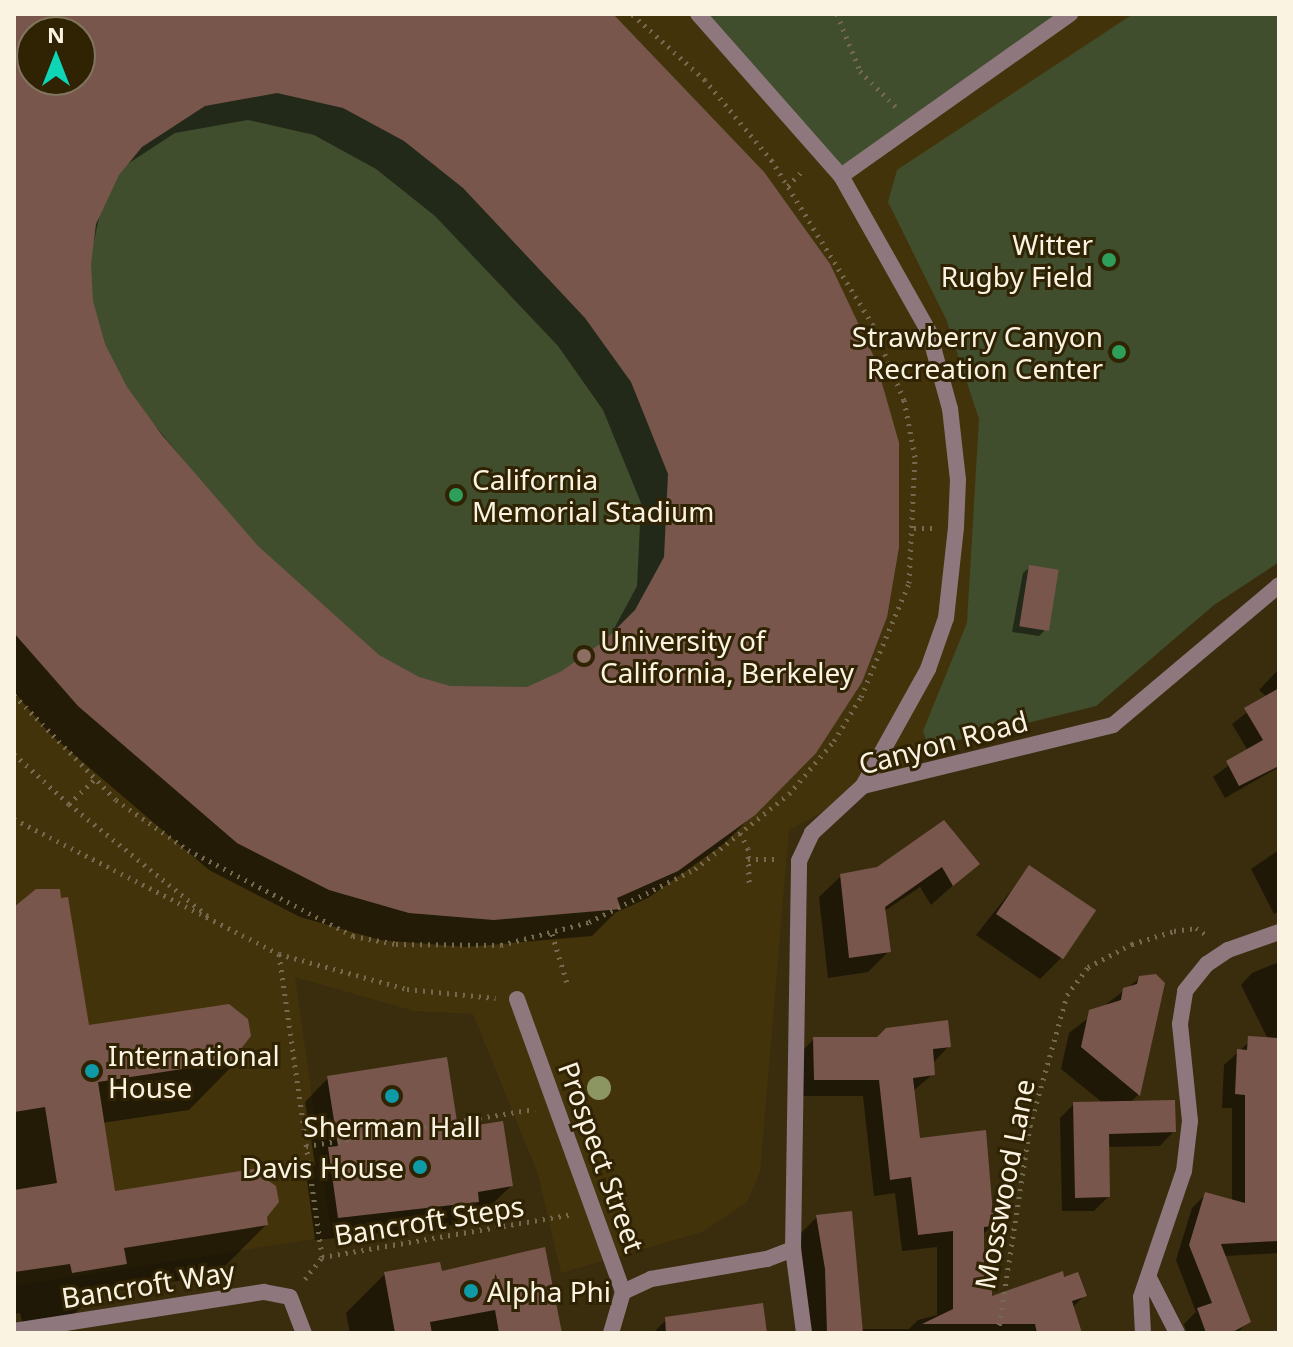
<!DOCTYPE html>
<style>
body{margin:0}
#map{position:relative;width:1293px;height:1347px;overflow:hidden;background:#3a2d0e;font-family:"Noto Sans",sans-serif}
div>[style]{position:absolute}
.built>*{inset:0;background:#43330b}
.green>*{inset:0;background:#414e2d}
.shadow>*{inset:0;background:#0007}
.building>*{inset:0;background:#79564c;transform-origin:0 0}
.path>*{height:5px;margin-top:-2.5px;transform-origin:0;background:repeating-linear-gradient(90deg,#756a4f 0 2px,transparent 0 8px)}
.minor>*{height:16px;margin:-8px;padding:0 8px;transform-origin:8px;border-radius:8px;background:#8e787e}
.tertiary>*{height:16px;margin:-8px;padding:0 8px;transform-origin:8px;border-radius:8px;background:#8e787e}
.trees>*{width:24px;height:24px;margin:-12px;border-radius:50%;background:#8c9662}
.dots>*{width:22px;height:22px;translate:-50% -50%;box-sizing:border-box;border:4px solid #302304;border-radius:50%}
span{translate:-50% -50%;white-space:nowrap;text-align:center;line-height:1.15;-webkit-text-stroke:6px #302304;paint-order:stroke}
.poi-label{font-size:28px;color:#fbf3e2}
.right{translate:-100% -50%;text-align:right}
.left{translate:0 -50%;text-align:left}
.street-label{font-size:28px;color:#fbf3e2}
.frame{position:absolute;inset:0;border:16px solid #fbf3e2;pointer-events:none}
.north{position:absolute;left:16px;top:16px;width:80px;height:80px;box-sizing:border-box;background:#302304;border:2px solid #81765d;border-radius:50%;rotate:0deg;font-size:22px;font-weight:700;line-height:32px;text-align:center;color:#fbf3e2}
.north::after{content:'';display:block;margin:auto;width:28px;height:36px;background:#0dd5b5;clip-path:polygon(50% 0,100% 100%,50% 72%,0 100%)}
</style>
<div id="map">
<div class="built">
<i style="clip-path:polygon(evenodd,14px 14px,1279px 14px,1279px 562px,1214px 605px,1096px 706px,954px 741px,789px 830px,760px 1172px,747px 1202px,702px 1232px,561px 1273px,538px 1174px,473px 1014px,414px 1011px,295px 977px,332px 1236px,14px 1286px,14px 14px,32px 32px,80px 32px,80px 80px,32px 80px,32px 32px)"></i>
</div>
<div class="green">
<i style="clip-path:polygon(evenodd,14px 14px,613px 14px,764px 172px,830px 264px,875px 359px,899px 443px,899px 547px,887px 617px,862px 682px,816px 753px,755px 815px,678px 871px,584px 912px,494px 920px,409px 913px,329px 890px,237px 843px,78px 706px,14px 633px,14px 14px,32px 32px,80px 32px,80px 80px,32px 80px,32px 32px)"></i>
<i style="clip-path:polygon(698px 14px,1070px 14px,841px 176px)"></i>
<i style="clip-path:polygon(1133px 14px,1279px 14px,1279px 562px,1214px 605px,1096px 706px,954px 741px,931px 753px,923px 731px,967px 623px,979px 419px,946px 319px,888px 202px,897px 170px)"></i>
</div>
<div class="shadow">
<i style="clip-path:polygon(evenodd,14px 14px,610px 14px,815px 752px,725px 843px,648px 898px,615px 913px,592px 936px,466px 947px,380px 940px,300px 917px,209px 870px,50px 734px,14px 692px,14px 14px,32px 32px,80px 32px,80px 80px,32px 80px,32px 32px,14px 14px,248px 120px,314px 135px,376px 169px,435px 216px,558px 346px,603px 410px,641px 503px,637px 586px,608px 640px,563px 673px,527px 689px,449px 688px,419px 679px,378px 657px,255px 547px,125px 389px,103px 344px,91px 301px,89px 264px,104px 195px,126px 165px,175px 133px,248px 120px)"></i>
<i style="clip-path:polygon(1030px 567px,1045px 630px,1039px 636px,1012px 632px,1023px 573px)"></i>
<i style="clip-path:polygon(1279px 669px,1279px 767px,1225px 798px,1213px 777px,1248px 751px,1232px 724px,1267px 697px,1259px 690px)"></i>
<i style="clip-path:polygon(1279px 850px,1279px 911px,1274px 914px,1251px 869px)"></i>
<i style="clip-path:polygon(977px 864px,931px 905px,920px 887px,883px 912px,889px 951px,868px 972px,828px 978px,819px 897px,841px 876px)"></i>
<i style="clip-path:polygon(1030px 867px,1061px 958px,1040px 979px,976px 935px)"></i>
<i style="clip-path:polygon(14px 910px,87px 1028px,238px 1049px,239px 1059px,189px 1110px,102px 1123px,113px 1193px,265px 1216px,266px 1225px,216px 1275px,94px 1294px,74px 1314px,22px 1322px,20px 1313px,14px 1314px)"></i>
<i style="clip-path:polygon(1279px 962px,1279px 1253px,1224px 1256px,1248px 1322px,1237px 1333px,1187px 1333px,1184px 1324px,1196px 1312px,1176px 1260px,1192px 1208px,1206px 1194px,1232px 1201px,1232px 1108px,1222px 1108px,1224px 1065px,1248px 1043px,1270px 1043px,1241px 985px,1252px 973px)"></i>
<i style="clip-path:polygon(1140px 978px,1163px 984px,1138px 1095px,1130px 1103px,1174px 1131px,1160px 1146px,1107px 1147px,1108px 1197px,1094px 1211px,1062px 1211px,1060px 1118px,1074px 1104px,1103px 1103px,1061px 1069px,1069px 1033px)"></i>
<i style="clip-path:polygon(814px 1039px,949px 1046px,932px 1064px,933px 1074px,912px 1092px,918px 1140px,992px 1226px,982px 1235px,982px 1281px,990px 1299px,1063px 1279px,1084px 1296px,1072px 1308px,1077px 1333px,810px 1333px,800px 1234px,817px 1217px,861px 1329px,909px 1329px,918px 1320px,937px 1315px,937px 1247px,902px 1251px,895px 1193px,874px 1196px,863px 1096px,798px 1096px,797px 1056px)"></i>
<i style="clip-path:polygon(328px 1078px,511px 1186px,487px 1209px,466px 1212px,454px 1225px,315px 1240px,306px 1173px,315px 1164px,305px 1102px)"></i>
<i style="clip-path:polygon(385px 1274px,440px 1274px,559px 1333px,350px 1333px,346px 1313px)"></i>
<i style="clip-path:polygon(667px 1319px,765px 1333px,653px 1333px)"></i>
</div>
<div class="building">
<i style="clip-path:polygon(evenodd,14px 14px,613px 14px,764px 172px,830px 264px,875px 359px,899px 443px,899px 547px,887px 617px,862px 682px,816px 753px,755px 815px,678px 871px,617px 898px,621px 909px,494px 920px,409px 913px,329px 890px,237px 843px,78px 706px,14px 633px,14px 14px,32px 32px,80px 32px,80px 80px,32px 80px,32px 32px,14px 14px,277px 93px,343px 108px,404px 141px,463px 188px,585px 318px,631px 382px,668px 474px,664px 557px,635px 610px,604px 641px,562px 671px,527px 687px,450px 686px,419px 677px,379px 655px,257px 545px,162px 435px,127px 387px,105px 344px,93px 301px,91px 264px,96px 224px,119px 175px,142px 147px,205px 106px,277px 93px)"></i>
<i style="left:1029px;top:565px;width:30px;height:62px;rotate:9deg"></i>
<i style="clip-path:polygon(1279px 688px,1279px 766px,1239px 786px,1226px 761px,1263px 740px,1244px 708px)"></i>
<i style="clip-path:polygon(944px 820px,980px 864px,953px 886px,942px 867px,885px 907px,891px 952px,849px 958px,840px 874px,877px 867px)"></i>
<i style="left:1029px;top:865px;width:81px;height:59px;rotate:34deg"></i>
<i style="clip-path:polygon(36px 889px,60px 889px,61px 898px,68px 897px,89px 1025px,229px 1004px,248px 1019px,251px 1036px,240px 1050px,241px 1060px,98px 1082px,115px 1191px,259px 1168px,260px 1175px,276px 1186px,279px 1202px,267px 1217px,268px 1225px,124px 1248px,127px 1264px,72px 1273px,70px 1264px,14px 1272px,14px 1190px,57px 1183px,45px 1107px,14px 1112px,14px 907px)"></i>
<i style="clip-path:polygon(1156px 974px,1165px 983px,1140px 1096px,1081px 1047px,1089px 1010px,1121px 1000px,1123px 988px,1137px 984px,1139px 976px)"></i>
<i style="clip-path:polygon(948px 1020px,951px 1047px,933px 1049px,935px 1075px,913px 1078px,920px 1138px,986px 1130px,994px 1226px,984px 1227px,984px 1279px,992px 1279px,992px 1296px,1063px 1271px,1064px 1277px,1078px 1272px,1087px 1296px,1072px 1301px,1082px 1333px,1037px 1333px,1035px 1324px,922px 1324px,953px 1309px,953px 1231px,918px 1235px,911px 1177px,890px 1180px,879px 1080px,814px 1080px,813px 1037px,877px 1037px,886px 1028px)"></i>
<i style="clip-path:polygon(1248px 1036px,1279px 1038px,1279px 1241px,1221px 1244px,1251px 1322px,1231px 1333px,1206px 1333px,1197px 1308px,1212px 1303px,1189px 1245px,1205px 1192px,1245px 1203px,1245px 1095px,1235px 1094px,1237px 1049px,1247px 1050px)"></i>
<i style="clip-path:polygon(447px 1057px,458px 1128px,503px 1121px,513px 1186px,478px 1192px,479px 1202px,338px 1218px,328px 1147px,338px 1146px,327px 1076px)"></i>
<i style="clip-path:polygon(1175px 1100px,1176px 1132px,1109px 1134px,1110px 1197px,1075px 1198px,1073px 1102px)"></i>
<i style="clip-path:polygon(852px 1211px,863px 1333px,827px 1333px,825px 1269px,816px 1215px)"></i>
<i style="clip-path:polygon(545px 1247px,562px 1333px,499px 1333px,495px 1310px,430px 1322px,432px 1333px,395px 1333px,384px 1272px,440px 1262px,442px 1271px)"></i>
<i style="clip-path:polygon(763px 1303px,767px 1333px,666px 1333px,665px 1317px)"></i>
</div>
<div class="path">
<i style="left:837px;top:14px;width:61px;rotate:68deg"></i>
<i style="left:860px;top:71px;width:54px;rotate:45deg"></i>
<i style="left:788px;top:186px;width:22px;rotate:-47deg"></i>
<i style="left:914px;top:528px;width:19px"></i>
<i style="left:14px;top:695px;width:146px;rotate:45.8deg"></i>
<i style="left:116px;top:800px;width:88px;rotate:34.8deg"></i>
<i style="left:188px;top:850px;width:186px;rotate:27.5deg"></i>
<i style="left:353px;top:936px;width:44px;rotate:10.5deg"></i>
<i style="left:396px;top:944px;width:105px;rotate:0.5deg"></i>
<i style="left:501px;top:945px;width:91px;rotate:-14.6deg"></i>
<i style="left:589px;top:922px;width:119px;rotate:-26.6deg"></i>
<i style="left:695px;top:869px;width:120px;rotate:-38.6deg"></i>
<i style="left:789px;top:794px;width:70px;rotate:-49.7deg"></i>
<i style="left:834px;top:741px;width:52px;rotate:-58.5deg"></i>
<i style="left:861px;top:697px;width:124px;rotate:-67.2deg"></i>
<i style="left:909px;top:583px;width:126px;rotate:-87.3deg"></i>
<i style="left:915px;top:457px;width:58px;rotate:-100.9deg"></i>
<i style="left:904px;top:400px;width:81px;rotate:-112.5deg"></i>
<i style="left:873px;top:325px;width:193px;rotate:-121.6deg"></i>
<i style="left:772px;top:161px;width:105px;rotate:-129.6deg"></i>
<i style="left:705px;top:80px;width:98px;rotate:-137.9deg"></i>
<i style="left:14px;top:754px;width:74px;rotate:42.3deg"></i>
<i style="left:69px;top:804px;width:35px;rotate:-44deg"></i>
<i style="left:69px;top:804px;width:179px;rotate:38.9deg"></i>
<i style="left:14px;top:819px;width:297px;rotate:27deg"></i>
<i style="left:279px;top:954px;width:133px;rotate:15.3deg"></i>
<i style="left:407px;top:989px;width:89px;rotate:5.8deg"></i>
<i style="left:740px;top:833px;width:17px;rotate:62deg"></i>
<i style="left:748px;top:848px;width:35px;rotate:88deg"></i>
<i style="left:748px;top:859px;width:30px"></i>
<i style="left:552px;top:934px;width:54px;rotate:72.9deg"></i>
<i style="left:279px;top:954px;width:306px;rotate:81.9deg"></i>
<i style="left:306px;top:1146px;width:232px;rotate:-9.2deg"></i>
<i style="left:305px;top:1279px;width:28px;rotate:-52deg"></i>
<i style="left:322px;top:1257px;width:255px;rotate:-9.7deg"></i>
<i style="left:998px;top:1333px;width:209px;rotate:-81.2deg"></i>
<i style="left:1030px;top:1126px;width:136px;rotate:-74.2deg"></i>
<i style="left:1067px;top:995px;width:35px;rotate:-53deg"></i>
<i style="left:1088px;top:967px;width:50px;rotate:-27.6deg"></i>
<i style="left:1132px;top:944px;width:44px;rotate:-17.2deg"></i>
<i style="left:1174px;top:931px;width:22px;rotate:-8deg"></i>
<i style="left:1196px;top:928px;width:14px;rotate:34deg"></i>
<i style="left:1274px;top:1333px;width:5px;rotate:-22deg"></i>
</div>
<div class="minor">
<i style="left:863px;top:786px;width:257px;rotate:-13.7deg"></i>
<i style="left:1113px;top:725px;width:217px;rotate:-40.1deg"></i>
<i style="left:517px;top:999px;width:312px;rotate:70.1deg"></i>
<i style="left:793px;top:1249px;width:85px;rotate:82.5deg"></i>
<i style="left:1149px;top:1278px;width:62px;rotate:63deg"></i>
<i style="left:14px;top:1331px;width:253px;rotate:-8.9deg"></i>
<i style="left:264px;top:1292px;width:26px;rotate:11deg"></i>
<i style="left:290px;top:1297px;width:39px;rotate:69deg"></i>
<i style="left:1143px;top:1333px;width:36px;rotate:-93deg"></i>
<i style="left:1141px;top:1297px;width:133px;rotate:-71.2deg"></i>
<i style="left:1184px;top:1171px;width:50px;rotate:-83.2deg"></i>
<i style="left:1190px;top:1121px;width:98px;rotate:-95.9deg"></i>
<i style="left:1180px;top:1024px;width:33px;rotate:-81deg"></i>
<i style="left:1185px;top:991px;width:35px;rotate:-51deg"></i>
<i style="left:1207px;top:964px;width:25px;rotate:-34deg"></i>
<i style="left:1228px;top:950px;width:54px;rotate:-19.4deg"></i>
</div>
<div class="tertiary">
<i style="left:841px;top:176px;width:281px;rotate:-35.3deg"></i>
<i style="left:611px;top:1333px;width:43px;rotate:-73.7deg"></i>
<i style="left:623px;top:1292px;width:31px;rotate:-25deg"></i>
<i style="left:651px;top:1279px;width:118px;rotate:-9.8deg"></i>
<i style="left:767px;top:1259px;width:28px;rotate:-21deg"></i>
<i style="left:793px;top:1249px;width:388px;rotate:-89.1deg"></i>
<i style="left:799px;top:861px;width:31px;rotate:-65deg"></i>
<i style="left:812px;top:833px;width:69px;rotate:-42.7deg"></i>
<i style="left:863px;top:786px;width:134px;rotate:-60.9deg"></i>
<i style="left:928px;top:669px;width:54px;rotate:-70.6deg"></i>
<i style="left:946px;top:618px;width:92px;rotate:-83.7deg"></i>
<i style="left:956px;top:527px;width:47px;rotate:-87.6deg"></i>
<i style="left:958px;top:480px;width:71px;rotate:-96.4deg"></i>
<i style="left:950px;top:409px;width:80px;rotate:-105.3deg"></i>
<i style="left:929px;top:332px;width:179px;rotate:-119.4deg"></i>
<i style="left:841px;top:176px;width:216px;rotate:-131.4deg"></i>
</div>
<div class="trees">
<i style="left:599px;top:1088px"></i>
</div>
<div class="dots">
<i style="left:1109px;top:260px;background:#2e9e5b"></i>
<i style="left:1119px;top:352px;background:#2e9e5b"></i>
<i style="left:456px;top:495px;background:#2e9e5b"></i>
<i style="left:584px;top:656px;background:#8d6e63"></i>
<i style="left:92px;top:1071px;background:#0f9aa8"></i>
<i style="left:392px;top:1096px;background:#0f9aa8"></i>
<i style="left:420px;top:1167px;background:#0f9aa8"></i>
<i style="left:471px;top:1291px;background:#0f9aa8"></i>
</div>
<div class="poi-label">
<span class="right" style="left:1093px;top:260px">Witter<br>Rugby Field</span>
<span class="right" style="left:1103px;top:352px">Strawberry Canyon<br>Recreation Center</span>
<span class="left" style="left:472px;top:495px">California<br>Memorial Stadium</span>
<span class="left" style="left:600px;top:656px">University of<br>California, Berkeley</span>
<span class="left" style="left:108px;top:1071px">International<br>House</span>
<span style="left:392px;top:1126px">Sherman Hall</span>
<span class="right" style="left:404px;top:1167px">Davis House</span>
<span class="left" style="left:487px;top:1291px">Alpha Phi</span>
</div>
<div class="street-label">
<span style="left:943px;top:742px;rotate:-15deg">Canyon Road</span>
<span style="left:602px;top:1157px;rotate:70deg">Prospect Street</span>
<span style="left:1004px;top:1184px;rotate:-79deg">Mosswood Lane</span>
<span style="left:429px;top:1220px;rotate:-9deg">Bancroft Steps</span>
<span style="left:148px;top:1284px;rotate:-9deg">Bancroft Way</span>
</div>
<div class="frame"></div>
<div class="north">N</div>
</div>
